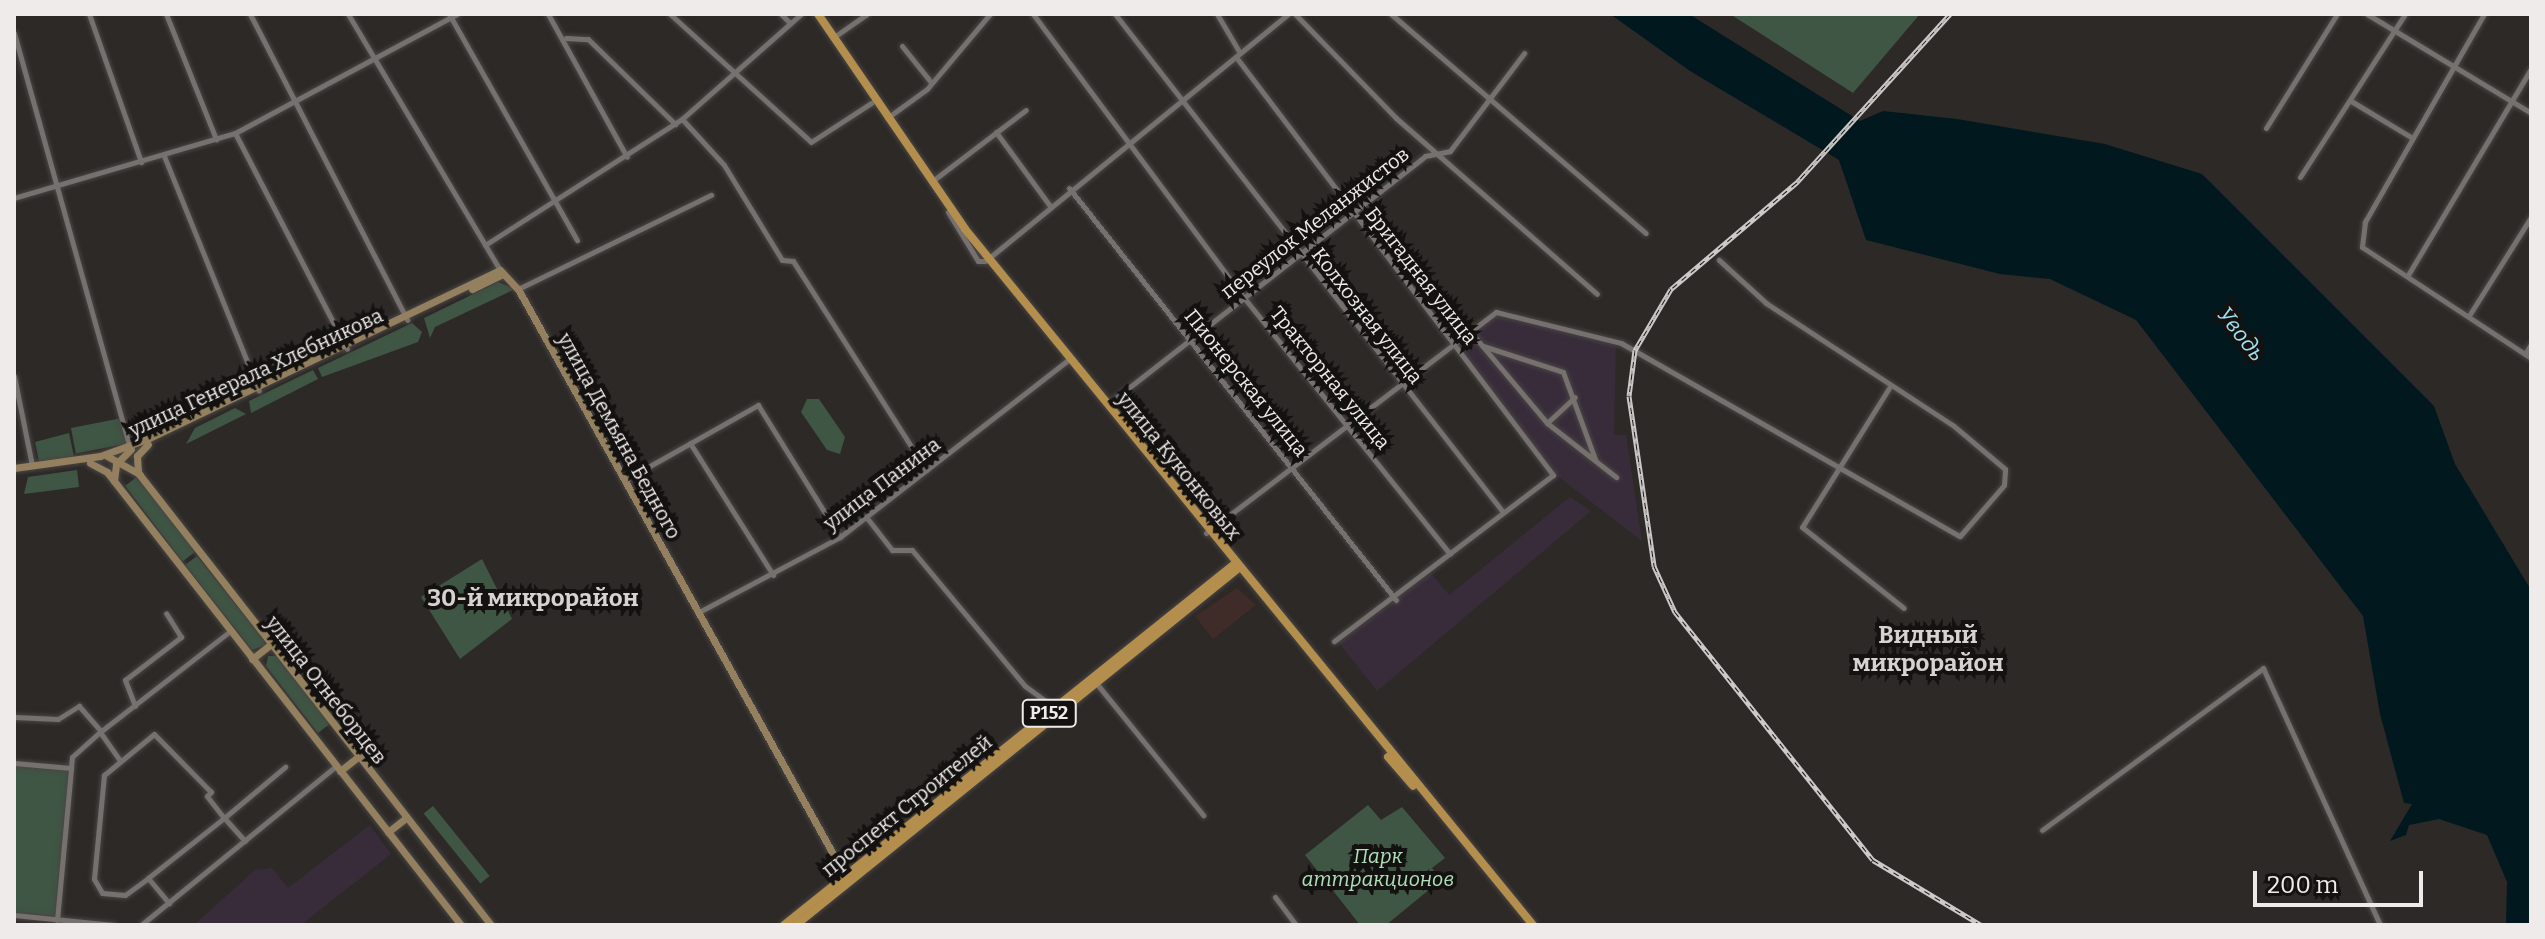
<!DOCTYPE html>
<meta charset="utf-8">
<style>
body{margin:0}
#map{position:relative;width:2545px;height:939px;overflow:hidden;background:#2d2927;font-family:Bitter,serif}
div>[style]{position:absolute}
.commercial>*{inset:0;background:#3f2c28}
.industrial>*{inset:0;background:#382c3b}
.green>*{inset:0;background:#3f5644;transform-origin:0 0}
.water>*{inset:0;background:#01181f}
.roads{filter:drop-shadow(0 0 2px #494644) drop-shadow(0 0 2px #494644)}
.street>*{height:5px;margin:-2.5px;padding:0 2.5px;transform-origin:2.5px;border-radius:2.5px;background:#76716f}
.secondary>*{height:7px;margin:-3.5px;padding:0 3.5px;transform-origin:3.5px;border-radius:3.5px;background:#94805e}
.primary>*{height:8px;margin:-4px;padding:0 4px;transform-origin:4px;border-radius:4px;background:#b38e4c}
.rail>*{height:5px;margin-top:-2.5px;transform-origin:0;background:repeating-linear-gradient(90deg,#141211 0 6px,#ccc9c8 0 12px);box-sizing:border-box;border-block:2px solid #ccc9c8}
span{translate:-50% -50%;white-space:nowrap;text-align:center;line-height:1.15;-webkit-text-stroke:8px #141211;paint-order:stroke}
.shield-label span{padding:2px 6px;background:#141211;border:2px solid;border-radius:6px;-webkit-text-stroke-width:0}
.shield-label{font-size:18px;color:#eeebea;font-weight:700}
.street-label{font-size:20px;color:#eeebea}
.park-label{font-size:20px;color:#b0e0ba;font-style:italic}
.water-label{font-size:22px;color:#9fe2f6;font-style:italic}
.quarter-label{font-size:24px;color:#d7d2cf;font-weight:700}
.frame{position:absolute;inset:0;border:16px solid #eeebea;pointer-events:none}
.scale{position:absolute;left:2253px;top:871px;width:170px;height:36px;box-sizing:border-box;border:4px solid #eeebea;border-top:0;padding-left:10px;font-size:24px;line-height:28px;white-space:nowrap;color:#eeebea;-webkit-text-stroke:6px #141211;paint-order:stroke}
</style>
<div id="map">
<div class="commercial">
<i style="clip-path:polygon(1237px 588px,1256px 605px,1213px 639px,1195px 616px)"></i>
</div>
<div class="industrial">
<i style="clip-path:polygon(1496px 313px,1616px 344px,1614px 435px,1626px 435px,1642px 541px,1555px 474px,1455px 342px)"></i>
<i style="clip-path:polygon(1570px 497px,1591px 511px,1377px 691px,1339px 643px,1431px 573px,1449px 595px)"></i>
<i style="clip-path:polygon(370px 825px,391px 854px,301px 925px,194px 925px,255px 870px,272px 868px,288px 888px)"></i>
</div>
<div class="green">
<i style="clip-path:polygon(1730px 14px,1920px 14px,1853px 93px)"></i>
<i style="clip-path:polygon(498px 282px,515px 289px,435px 327px,430px 338px,424px 318px)"></i>
<i style="clip-path:polygon(412px 323px,422px 332px,418px 342px,322px 377px,318px 368px)"></i>
<i style="clip-path:polygon(335px 334px,340px 344px,258px 378px,255px 372px)"></i>
<i style="clip-path:polygon(313px 370px,318px 379px,251px 413px,249px 401px)"></i>
<i style="clip-path:polygon(807px 399px,819px 399px,845px 437px,840px 454px,827px 450px,801px 412px)"></i>
<i style="clip-path:polygon(235px 408px,246px 414px,186px 444px,195px 428px)"></i>
<i style="left:122px;top:418px;width:26px;height:52px;rotate:79deg"></i>
<i style="clip-path:polygon(69px 433px,74px 457px,39px 461px,35px 442px)"></i>
<i style="clip-path:polygon(77px 470px,79px 487px,24px 494px,28px 477px)"></i>
<i style="left:138px;top:476px;width:95px;height:16px;rotate:53deg"></i>
<i style="clip-path:polygon(197px 556px,265px 641px,266px 645px,252px 650px,185px 565px)"></i>
<i style="clip-path:polygon(482px 559px,512px 619px,460px 659px,421px 597px)"></i>
<i style="clip-path:polygon(268px 656px,278px 656px,331px 723px,318px 733px,266px 666px)"></i>
<i style="clip-path:polygon(14px 764px,70px 769px,56px 918px,14px 914px)"></i>
<i style="clip-path:polygon(1368px 805px,1381px 820px,1402px 807px,1445px 858px,1432px 868px,1441px 880px,1386px 925px,1360px 925px,1305px 855px)"></i>
<i style="left:433px;top:806px;width:90px;height:12px;rotate:51deg"></i>
</div>
<div class="water">
<i style="clip-path:polygon(1610px 14px,1689px 14px,1860px 121px,1883px 111px,1957px 119px,2105px 144px,2202px 174px,2434px 406px,2455px 464px,2531px 590px,2531px 925px,2506px 925px,2507px 882px,2487px 835px,2439px 819px,2409px 825px,2406px 835px,2390px 841px,2412px 804px,2404px 803px,2380px 714px,2363px 616px,2136px 320px,2050px 279px,2000px 274px,1866px 240px,1839px 160px,1690px 71px)"></i>
</div>
<div class="roads">
<div class="street">
<i style="left:89px;top:14px;width:157px;rotate:70.6deg"></i>
<i style="left:166px;top:14px;width:135px;rotate:68.2deg"></i>
<i style="left:250px;top:14px;width:344px;rotate:62.8deg"></i>
<i style="left:348px;top:14px;width:298px;rotate:59.3deg"></i>
<i style="left:449px;top:14px;width:260px;rotate:60.5deg"></i>
<i style="left:548px;top:14px;width:163px;rotate:61.1deg"></i>
<i style="left:670px;top:14px;width:190px;rotate:42.2deg"></i>
<i style="left:811px;top:142px;width:72px;rotate:-33deg"></i>
<i style="left:781px;top:14px;width:11px;rotate:45deg"></i>
<i style="left:1033px;top:14px;width:355px;rotate:53.4deg"></i>
<i style="left:1245px;top:299px;width:327px;rotate:51.2deg"></i>
<i style="left:1115px;top:14px;width:631px;rotate:52.08deg"></i>
<i style="left:1217px;top:14px;width:45px;rotate:59.5deg"></i>
<i style="left:1295px;top:14px;width:145px;rotate:45.8deg"></i>
<i style="left:1396px;top:118px;width:267px;rotate:41.2deg"></i>
<i style="left:1391px;top:14px;width:336px;rotate:40.7deg"></i>
<i style="left:2367px;top:14px;width:192px;rotate:31.1deg"></i>
<i style="left:2484px;top:14px;width:240px;rotate:119.8deg"></i>
<i style="left:2365px;top:222px;width:25px;rotate:97deg"></i>
<i style="left:2362px;top:247px;width:202px;rotate:33.3deg"></i>
<i style="left:14px;top:33px;width:429px;rotate:74.4deg"></i>
<i style="left:834px;top:37px;width:40px;rotate:-34.9deg"></i>
<i style="left:566px;top:38px;width:22px;rotate:3deg"></i>
<i style="left:588px;top:39px;width:122px;rotate:44.3deg"></i>
<i style="left:902px;top:46px;width:45px;rotate:51.3deg"></i>
<i style="left:1236px;top:57px;width:525px;rotate:52.82deg"></i>
<i style="left:1553px;top:475px;width:275px;rotate:142.8deg"></i>
<i style="left:2351px;top:101px;width:70px;rotate:31deg"></i>
<i style="left:887px;top:118px;width:49px;rotate:-35.9deg"></i>
<i style="left:927px;top:89px;width:98px;rotate:-50deg"></i>
<i style="left:682px;top:119px;width:62px;rotate:47.6deg"></i>
<i style="left:724px;top:165px;width:111px;rotate:58.6deg"></i>
<i style="left:782px;top:260px;width:11px;rotate:5deg"></i>
<i style="left:793px;top:261px;width:248px;rotate:57.5deg"></i>
<i style="left:2266px;top:128px;width:134px;rotate:-58.1deg"></i>
<i style="left:996px;top:132px;width:92px;rotate:53.9deg"></i>
<i style="left:235px;top:133px;width:243px;rotate:62.6deg"></i>
<i style="left:164px;top:156px;width:253px;rotate:68deg"></i>
<i style="left:2300px;top:177px;width:194px;rotate:-57.2deg"></i>
<i style="left:931px;top:182px;width:119px;rotate:-37.2deg"></i>
<i style="left:1069px;top:188px;width:526px;rotate:51.56deg"></i>
<i style="left:14px;top:198px;width:230px;rotate:-16.4deg"></i>
<i style="left:235px;top:133px;width:252px;rotate:-28.2deg"></i>
<i style="left:948px;top:212px;width:57px;rotate:58.5deg"></i>
<i style="left:978px;top:261px;width:7px"></i>
<i style="left:485px;top:245px;width:234px;rotate:-32.6deg"></i>
<i style="left:682px;top:119px;width:159px;rotate:-41.4deg"></i>
<i style="left:989px;top:258px;width:386px;rotate:-39.2deg"></i>
<i style="left:2408px;top:275px;width:240px;rotate:-59.2deg"></i>
<i style="left:518px;top:289px;width:215px;rotate:-26deg"></i>
<i style="left:2470px;top:314px;width:115px;rotate:-57.8deg"></i>
<i style="left:1469px;top:330px;width:121px;rotate:50deg"></i>
<i style="left:1547px;top:423px;width:88px;rotate:38deg"></i>
<i style="left:1483px;top:346px;width:84px;rotate:18deg"></i>
<i style="left:1563px;top:372px;width:93px;rotate:69.8deg"></i>
<i style="left:2525px;top:354px;width:12px;rotate:-59deg"></i>
<i style="left:14px;top:376px;width:91px;rotate:78.6deg"></i>
<i style="left:1889px;top:388px;width:164px;rotate:122deg"></i>
<i style="left:1802px;top:527px;width:130px;rotate:38.5deg"></i>
<i style="left:1108px;top:404px;width:402px;rotate:-38deg"></i>
<i style="left:1425px;top:156px;width:25px;rotate:-11deg"></i>
<i style="left:1450px;top:151px;width:123px;rotate:-52.9deg"></i>
<i style="left:1547px;top:423px;width:38px;rotate:-43deg"></i>
<i style="left:690px;top:443px;width:156px;rotate:57.8deg"></i>
<i style="left:625px;top:480px;width:153px;rotate:-29.4deg"></i>
<i style="left:758px;top:405px;width:155px;rotate:58.2deg"></i>
<i style="left:867px;top:518px;width:41px;rotate:52deg"></i>
<i style="left:892px;top:550px;width:20px"></i>
<i style="left:912px;top:550px;width:177px;rotate:50.3deg"></i>
<i style="left:1025px;top:686px;width:36px;rotate:36deg"></i>
<i style="left:1206px;top:533px;width:365px;rotate:-37.3deg"></i>
<i style="left:1496px;top:312px;width:129px;rotate:13.9deg"></i>
<i style="left:1621px;top:343px;width:390px;rotate:29.7deg"></i>
<i style="left:1960px;top:536px;width:67px;rotate:-49.2deg"></i>
<i style="left:2004px;top:485px;width:16px;rotate:-86deg"></i>
<i style="left:2005px;top:469px;width:67px;rotate:-139.9deg"></i>
<i style="left:1954px;top:426px;width:225px;rotate:-146.8deg"></i>
<i style="left:1766px;top:303px;width:64px;rotate:-137.5deg"></i>
<i style="left:699px;top:612px;width:160px;rotate:-28deg"></i>
<i style="left:840px;top:537px;width:287px;rotate:-37.8deg"></i>
<i style="left:1097px;top:684px;width:169px;rotate:51deg"></i>
<i style="left:135px;top:706px;width:28px;rotate:-111deg"></i>
<i style="left:125px;top:680px;width:71px;rotate:-37.5deg"></i>
<i style="left:181px;top:637px;width:28px;rotate:-122deg"></i>
<i style="left:14px;top:717px;width:44px;rotate:2.6deg"></i>
<i style="left:58px;top:719px;width:25px;rotate:-32deg"></i>
<i style="left:79px;top:706px;width:33px;rotate:49deg"></i>
<i style="left:100px;top:732px;width:35px;rotate:55deg"></i>
<i style="left:14px;top:763px;width:57px;rotate:5deg"></i>
<i style="left:71px;top:768px;width:11px;rotate:-85deg"></i>
<i style="left:72px;top:757px;width:38px;rotate:-42deg"></i>
<i style="left:100px;top:732px;width:165px;rotate:-37.8deg"></i>
<i style="left:2042px;top:830px;width:274px;rotate:-36.2deg"></i>
<i style="left:2263px;top:668px;width:282px;rotate:65.5deg"></i>
<i style="left:245px;top:841px;width:31px;rotate:-132deg"></i>
<i style="left:224px;top:818px;width:28px;rotate:-128deg"></i>
<i style="left:207px;top:796px;width:6px;rotate:-45deg"></i>
<i style="left:211px;top:792px;width:81px;rotate:-134.5deg"></i>
<i style="left:154px;top:734px;width:65px;rotate:140.6deg"></i>
<i style="left:104px;top:775px;width:104px;rotate:95.5deg"></i>
<i style="left:94px;top:879px;width:16px;rotate:60deg"></i>
<i style="left:102px;top:893px;width:23px;rotate:5deg"></i>
<i style="left:125px;top:895px;width:29px;rotate:-36deg"></i>
<i style="left:148px;top:878px;width:97px;rotate:-38.3deg"></i>
<i style="left:224px;top:818px;width:80px;rotate:-39.9deg"></i>
<i style="left:148px;top:878px;width:33px;rotate:50deg"></i>
<i style="left:1275px;top:897px;width:35px;rotate:53deg"></i>
<i style="left:14px;top:915px;width:100px;rotate:5.8deg"></i>
<i style="left:57px;top:920px;width:153px;rotate:-84.7deg"></i>
<i style="left:141px;top:925px;width:252px;rotate:-39.2deg"></i>
</div>
<div class="secondary">
<i style="left:472px;top:289px;width:34px;rotate:-26deg"></i>
<i style="left:107px;top:456px;width:37px;rotate:29deg"></i>
<i style="left:139px;top:474px;width:572px;rotate:52.03deg"></i>
<i style="left:90px;top:463px;width:19px;rotate:28deg"></i>
<i style="left:107px;top:472px;width:575px;rotate:51.99deg"></i>
<i style="left:14px;top:468px;width:87px;rotate:-7.9deg"></i>
<i style="left:100px;top:456px;width:50px;rotate:-19.9deg"></i>
<i style="left:147px;top:439px;width:391px;rotate:-25.6deg"></i>
<i style="left:500px;top:270px;width:26px;rotate:47deg"></i>
<i style="left:518px;top:289px;width:676px;rotate:60.85deg"></i>
<i style="left:138px;top:471px;width:15px;rotate:-94deg"></i>
<i style="left:137px;top:456px;width:16px;rotate:-47deg"></i>
<i style="left:114px;top:481px;width:17px;rotate:-83deg"></i>
<i style="left:116px;top:464px;width:21px;rotate:-45deg"></i>
<i style="left:252px;top:659px;width:23px;rotate:-38deg"></i>
<i style="left:340px;top:771px;width:23px;rotate:-38deg"></i>
<i style="left:388px;top:832px;width:23px;rotate:-38deg"></i>
</div>
<div class="primary">
<i style="left:818px;top:14px;width:260px;rotate:55.6deg"></i>
<i style="left:965px;top:229px;width:898px;rotate:50.78deg"></i>
<i style="left:1388px;top:757px;width:38px;rotate:49deg"></i>
<i style="left:784px;top:925px;width:580px;rotate:-38.71deg"></i>
<i style="left:796px;top:925px;width:570px;rotate:-38.88deg"></i>
</div>
</div>
<div class="rail">
<i style="left:1950px;top:14px;width:229px;rotate:132.3deg"></i>
<i style="left:1796px;top:183px;width:164px;rotate:139.7deg"></i>
<i style="left:1671px;top:289px;width:71px;rotate:120.5deg"></i>
<i style="left:1635px;top:350px;width:46px;rotate:97.4deg"></i>
<i style="left:1629px;top:396px;width:172px;rotate:81.6deg"></i>
<i style="left:1654px;top:566px;width:51px;rotate:65.5deg"></i>
<i style="left:1675px;top:612px;width:317px;rotate:51.4deg"></i>
<i style="left:1873px;top:860px;width:126px;rotate:31deg"></i>
</div>
<div class="shield-label">
<span style="left:1049px;top:713px">Р152</span>
</div>
<div class="street-label">
<span style="left:1315px;top:223px;rotate:-38deg">переулок Меланжистов</span>
<span style="left:1421px;top:276px;rotate:52deg">Бригадная улица</span>
<span style="left:1367px;top:316px;rotate:52deg">Колхозная улица</span>
<span style="left:256px;top:373px;rotate:-25deg">улица Генерала Хлебникова</span>
<span style="left:1330px;top:378px;rotate:51deg">Тракторная улица</span>
<span style="left:1246px;top:383px;rotate:51deg">Пионерская улица</span>
<span style="left:619px;top:436px;rotate:61deg">улица Демьяна Бедного</span>
<span style="left:1179px;top:466px;rotate:51deg">улица Куконковых</span>
<span style="left:882px;top:484px;rotate:-37deg">улица Панина</span>
<span style="left:326px;top:690px;rotate:52deg">улица Огнеборцев</span>
<span style="left:907px;top:806px;rotate:-39deg">проспект Строителей</span>
</div>
<div class="park-label">
<span style="left:1378px;top:868px">Парк<br>аттракционов</span>
</div>
<div class="water-label">
<span style="left:2241px;top:334px;rotate:52deg">Уводь</span>
</div>
<div class="quarter-label">
<span style="left:533px;top:599px">30-й микрорайон</span>
<span style="left:1928px;top:650px">Видный<br>микрорайон</span>
</div>
<div class="frame"></div>
<div class="scale">200 m</div>
</div>
